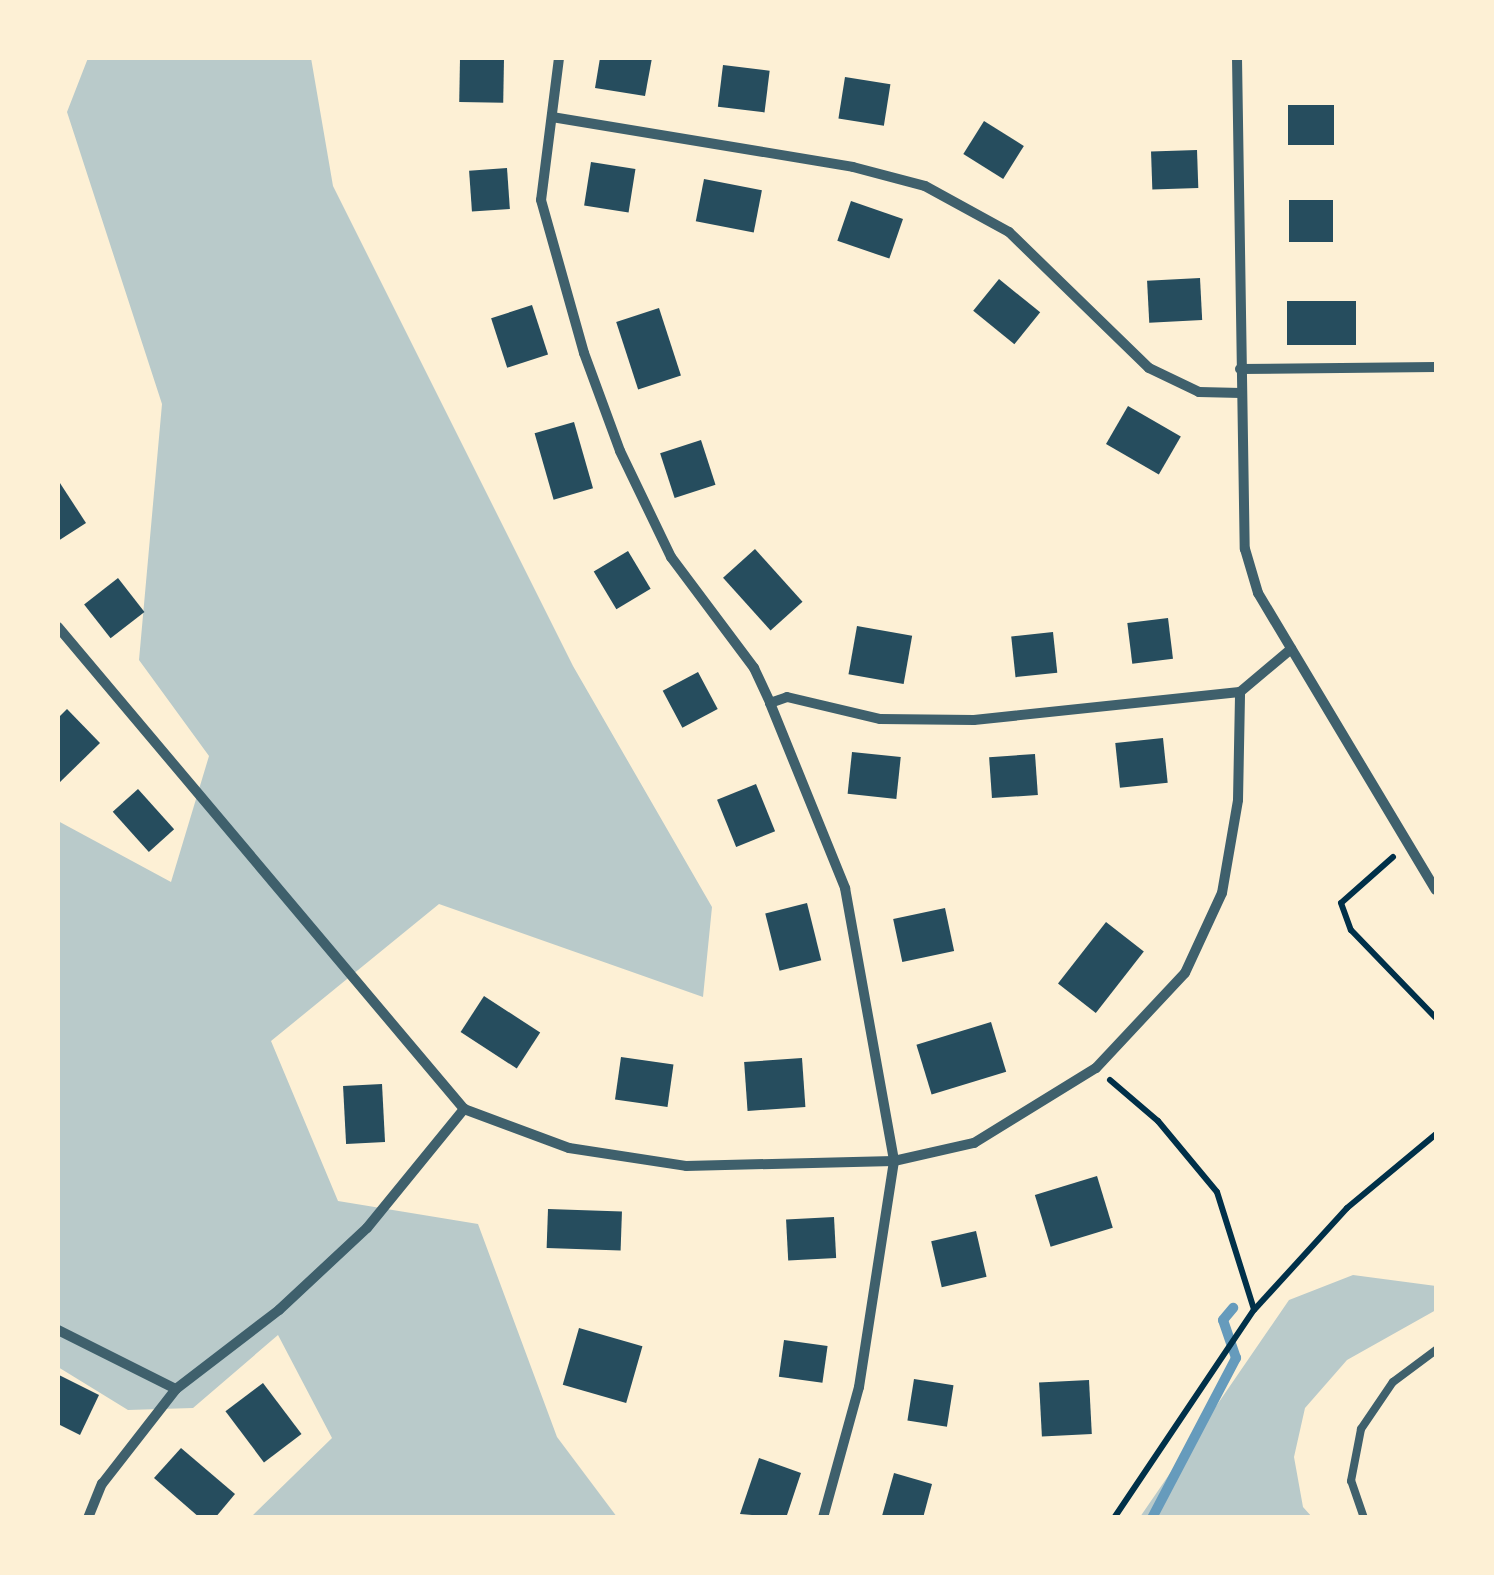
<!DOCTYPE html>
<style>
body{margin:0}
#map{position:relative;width:1494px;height:1575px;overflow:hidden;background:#fdf0d5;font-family:Poppins,sans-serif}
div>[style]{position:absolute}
.green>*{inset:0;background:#b9caca}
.stream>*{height:10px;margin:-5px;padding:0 5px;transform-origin:5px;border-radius:5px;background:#669bbc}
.building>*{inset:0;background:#264d5e;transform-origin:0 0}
.path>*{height:6px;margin:-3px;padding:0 3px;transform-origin:3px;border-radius:3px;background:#003049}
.service>*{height:8px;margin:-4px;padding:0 4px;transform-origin:4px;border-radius:4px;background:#3f606c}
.minor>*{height:10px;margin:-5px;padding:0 5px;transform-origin:5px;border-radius:5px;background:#3f606c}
span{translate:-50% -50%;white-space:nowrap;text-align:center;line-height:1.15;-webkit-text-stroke:8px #fdf0d5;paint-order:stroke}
.frame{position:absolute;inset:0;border:60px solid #fdf0d5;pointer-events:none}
</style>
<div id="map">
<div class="green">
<i style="clip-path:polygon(88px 58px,311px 58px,333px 186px,573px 666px,712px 907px,703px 997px,439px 904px,271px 1041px,338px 1201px,478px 1224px,557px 1437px,617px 1517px,251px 1517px,332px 1438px,278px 1335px,193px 1408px,128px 1410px,58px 1367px,58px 821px,171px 882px,209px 756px,139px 660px,162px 404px,67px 112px)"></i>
<i style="clip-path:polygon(1353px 1275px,1436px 1286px,1436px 1310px,1347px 1360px,1305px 1408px,1294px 1457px,1303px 1507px,1312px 1517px,1140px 1517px,1289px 1300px)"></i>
</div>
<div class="stream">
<i style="left:1152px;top:1518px;width:181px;rotate:-62.3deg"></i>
<i style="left:1236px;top:1358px;width:40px;rotate:-108.9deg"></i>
<i style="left:1223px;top:1320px;width:16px;rotate:-50deg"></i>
</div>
<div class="building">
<i style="left:460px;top:58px;width:44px;height:44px;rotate:1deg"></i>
<i style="clip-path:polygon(600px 58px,652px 58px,645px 96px,595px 88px)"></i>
<i style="left:723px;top:65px;width:47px;height:42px;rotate:7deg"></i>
<i style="left:845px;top:77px;width:46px;height:42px;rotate:9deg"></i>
<i style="left:1288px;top:105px;width:46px;height:40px"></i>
<i style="left:984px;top:121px;width:47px;height:39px;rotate:32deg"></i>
<i style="left:1197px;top:150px;width:38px;height:46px;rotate:88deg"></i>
<i style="left:591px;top:162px;width:45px;height:44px;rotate:9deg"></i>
<i style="left:507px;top:168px;width:41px;height:38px;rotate:86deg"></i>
<i style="left:704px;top:179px;width:59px;height:43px;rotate:11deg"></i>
<i style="left:1333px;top:200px;width:42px;height:44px;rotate:90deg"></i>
<i style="left:851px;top:201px;width:55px;height:42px;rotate:19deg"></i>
<i style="left:1200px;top:278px;width:42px;height:53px;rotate:87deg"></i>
<i style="left:999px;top:279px;width:53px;height:41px;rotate:39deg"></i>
<i style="left:1287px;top:301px;width:69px;height:44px"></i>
<i style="left:532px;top:305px;width:52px;height:43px;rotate:72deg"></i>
<i style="left:659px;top:308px;width:71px;height:45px;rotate:72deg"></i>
<i style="left:1128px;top:406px;width:61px;height:44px;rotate:30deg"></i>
<i style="left:574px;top:422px;width:69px;height:41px;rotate:74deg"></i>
<i style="left:701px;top:440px;width:47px;height:43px;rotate:72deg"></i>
<i style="clip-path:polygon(58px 480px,86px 523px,58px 541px)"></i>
<i style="left:755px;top:549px;width:71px;height:43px;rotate:48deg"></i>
<i style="left:628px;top:551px;width:44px;height:40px;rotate:59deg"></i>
<i style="left:118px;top:578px;width:43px;height:43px;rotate:52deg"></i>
<i style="left:1168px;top:618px;width:41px;height:41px;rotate:83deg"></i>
<i style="left:857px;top:626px;width:56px;height:49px;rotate:10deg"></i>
<i style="left:1053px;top:632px;width:41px;height:42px;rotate:84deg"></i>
<i style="left:698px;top:672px;width:42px;height:40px;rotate:62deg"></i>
<i style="clip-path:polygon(67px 709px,100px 743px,58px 784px,58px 718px)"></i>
<i style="left:1163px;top:738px;width:45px;height:48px;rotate:84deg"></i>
<i style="left:852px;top:752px;width:49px;height:42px;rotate:6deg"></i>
<i style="left:1035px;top:754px;width:41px;height:46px;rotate:86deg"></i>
<i style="left:756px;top:784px;width:51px;height:42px;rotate:68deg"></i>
<i style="left:138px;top:789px;width:54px;height:34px;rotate:48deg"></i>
<i style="left:807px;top:903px;width:59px;height:43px;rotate:76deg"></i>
<i style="left:945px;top:908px;width:44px;height:53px;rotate:78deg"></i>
<i style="left:1106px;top:922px;width:48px;height:78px;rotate:38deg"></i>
<i style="left:484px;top:996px;width:67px;height:43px;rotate:33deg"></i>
<i style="left:991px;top:1022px;width:52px;height:78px;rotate:73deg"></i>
<i style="left:621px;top:1057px;width:53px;height:43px;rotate:8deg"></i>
<i style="left:802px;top:1058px;width:49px;height:58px;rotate:86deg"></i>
<i style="left:382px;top:1084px;width:58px;height:39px;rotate:87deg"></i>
<i style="left:1097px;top:1176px;width:54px;height:65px;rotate:73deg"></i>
<i style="left:548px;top:1209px;width:74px;height:39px;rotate:2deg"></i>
<i style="left:834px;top:1217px;width:41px;height:48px;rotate:87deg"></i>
<i style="left:976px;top:1231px;width:47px;height:46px;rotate:77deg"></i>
<i style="left:579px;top:1328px;width:66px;height:59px;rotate:16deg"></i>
<i style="left:784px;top:1340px;width:44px;height:37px;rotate:8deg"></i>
<i style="clip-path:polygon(59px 1375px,99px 1395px,80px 1435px,58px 1424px)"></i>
<i style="left:914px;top:1379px;width:40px;height:42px;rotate:9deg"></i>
<i style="left:1089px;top:1380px;width:54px;height:50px;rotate:87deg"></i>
<i style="left:263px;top:1383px;width:64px;height:47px;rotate:53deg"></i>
<i style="clip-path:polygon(181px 1448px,235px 1494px,215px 1518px,200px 1518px,154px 1478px)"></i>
<i style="clip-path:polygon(759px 1458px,801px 1473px,786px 1518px,740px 1514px)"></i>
<i style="clip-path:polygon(894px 1473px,932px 1484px,923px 1518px,882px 1516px)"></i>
</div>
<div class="path">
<i style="left:1393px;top:857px;width:69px;rotate:138.5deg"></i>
<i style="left:1341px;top:903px;width:29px;rotate:70deg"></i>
<i style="left:1351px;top:930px;width:122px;rotate:46deg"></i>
<i style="left:1110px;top:1080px;width:63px;rotate:40.5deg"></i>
<i style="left:1158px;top:1121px;width:92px;rotate:50.3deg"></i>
<i style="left:1217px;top:1192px;width:123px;rotate:72.5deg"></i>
<i style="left:1114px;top:1518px;width:251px;rotate:-56.1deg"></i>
<i style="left:1254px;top:1310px;width:138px;rotate:-47.6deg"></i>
<i style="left:1347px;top:1208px;width:116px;rotate:-39.7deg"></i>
</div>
<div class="service">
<i style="left:1364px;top:1518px;width:39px;rotate:-109deg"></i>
<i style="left:1351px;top:1481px;width:53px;rotate:-79.1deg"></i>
<i style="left:1361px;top:1429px;width:57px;rotate:-55.8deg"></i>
<i style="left:1393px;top:1382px;width:54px;rotate:-36.7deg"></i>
</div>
<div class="minor">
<i style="left:559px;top:58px;width:143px;rotate:97.2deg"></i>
<i style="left:541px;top:200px;width:159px;rotate:74.3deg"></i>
<i style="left:584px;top:353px;width:104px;rotate:69.8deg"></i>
<i style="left:620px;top:451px;width:118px;rotate:64.3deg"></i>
<i style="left:671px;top:557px;width:139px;rotate:53.2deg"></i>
<i style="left:754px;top:668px;width:38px;rotate:65deg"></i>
<i style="left:770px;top:703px;width:200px;rotate:67.9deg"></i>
<i style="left:845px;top:888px;width:277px;rotate:79.8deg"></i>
<i style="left:894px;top:1161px;width:229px;rotate:98.8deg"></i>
<i style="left:859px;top:1387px;width:136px;rotate:105.4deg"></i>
<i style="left:1237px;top:58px;width:491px;rotate:89.1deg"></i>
<i style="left:1245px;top:549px;width:46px;rotate:73.5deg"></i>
<i style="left:1258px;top:593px;width:346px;rotate:59.1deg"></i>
<i style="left:552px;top:117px;width:305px;rotate:9.4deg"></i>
<i style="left:853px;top:167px;width:74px;rotate:14.8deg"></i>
<i style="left:925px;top:186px;width:96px;rotate:28.7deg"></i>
<i style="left:1009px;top:232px;width:195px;rotate:44.2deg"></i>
<i style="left:1149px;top:368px;width:55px;rotate:25.6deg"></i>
<i style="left:1199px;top:392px;width:42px;rotate:1.4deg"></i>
<i style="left:1240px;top:369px;width:196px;rotate:-0.6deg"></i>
<i style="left:58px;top:627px;width:630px;rotate:49.89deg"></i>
<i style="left:464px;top:1109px;width:112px;rotate:20.4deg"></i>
<i style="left:569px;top:1148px;width:118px;rotate:8.7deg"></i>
<i style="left:686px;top:1166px;width:208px;rotate:-1.4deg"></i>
<i style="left:894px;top:1161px;width:82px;rotate:-12.7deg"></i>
<i style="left:974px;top:1143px;width:143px;rotate:-31.6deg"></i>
<i style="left:1096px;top:1068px;width:130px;rotate:-46.9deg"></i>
<i style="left:1185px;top:973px;width:88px;rotate:-65.2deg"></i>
<i style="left:1222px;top:893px;width:94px;rotate:-80.2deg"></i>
<i style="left:1238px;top:800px;width:108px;rotate:-88.9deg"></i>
<i style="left:1240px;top:692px;width:67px;rotate:-40.1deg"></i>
<i style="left:770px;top:703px;width:18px;rotate:-19deg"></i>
<i style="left:787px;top:697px;width:96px;rotate:13.3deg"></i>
<i style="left:880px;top:719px;width:94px;rotate:0.6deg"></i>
<i style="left:974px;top:720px;width:267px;rotate:-6deg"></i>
<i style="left:58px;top:1330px;width:132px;rotate:26.6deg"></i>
<i style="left:88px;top:1518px;width:37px;rotate:-68deg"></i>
<i style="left:102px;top:1484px;width:120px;rotate:-52.1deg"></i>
<i style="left:176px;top:1389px;width:130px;rotate:-37.5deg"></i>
<i style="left:279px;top:1310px;width:120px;rotate:-43deg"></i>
<i style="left:367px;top:1228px;width:154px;rotate:-50.8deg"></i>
</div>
<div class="frame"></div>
</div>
